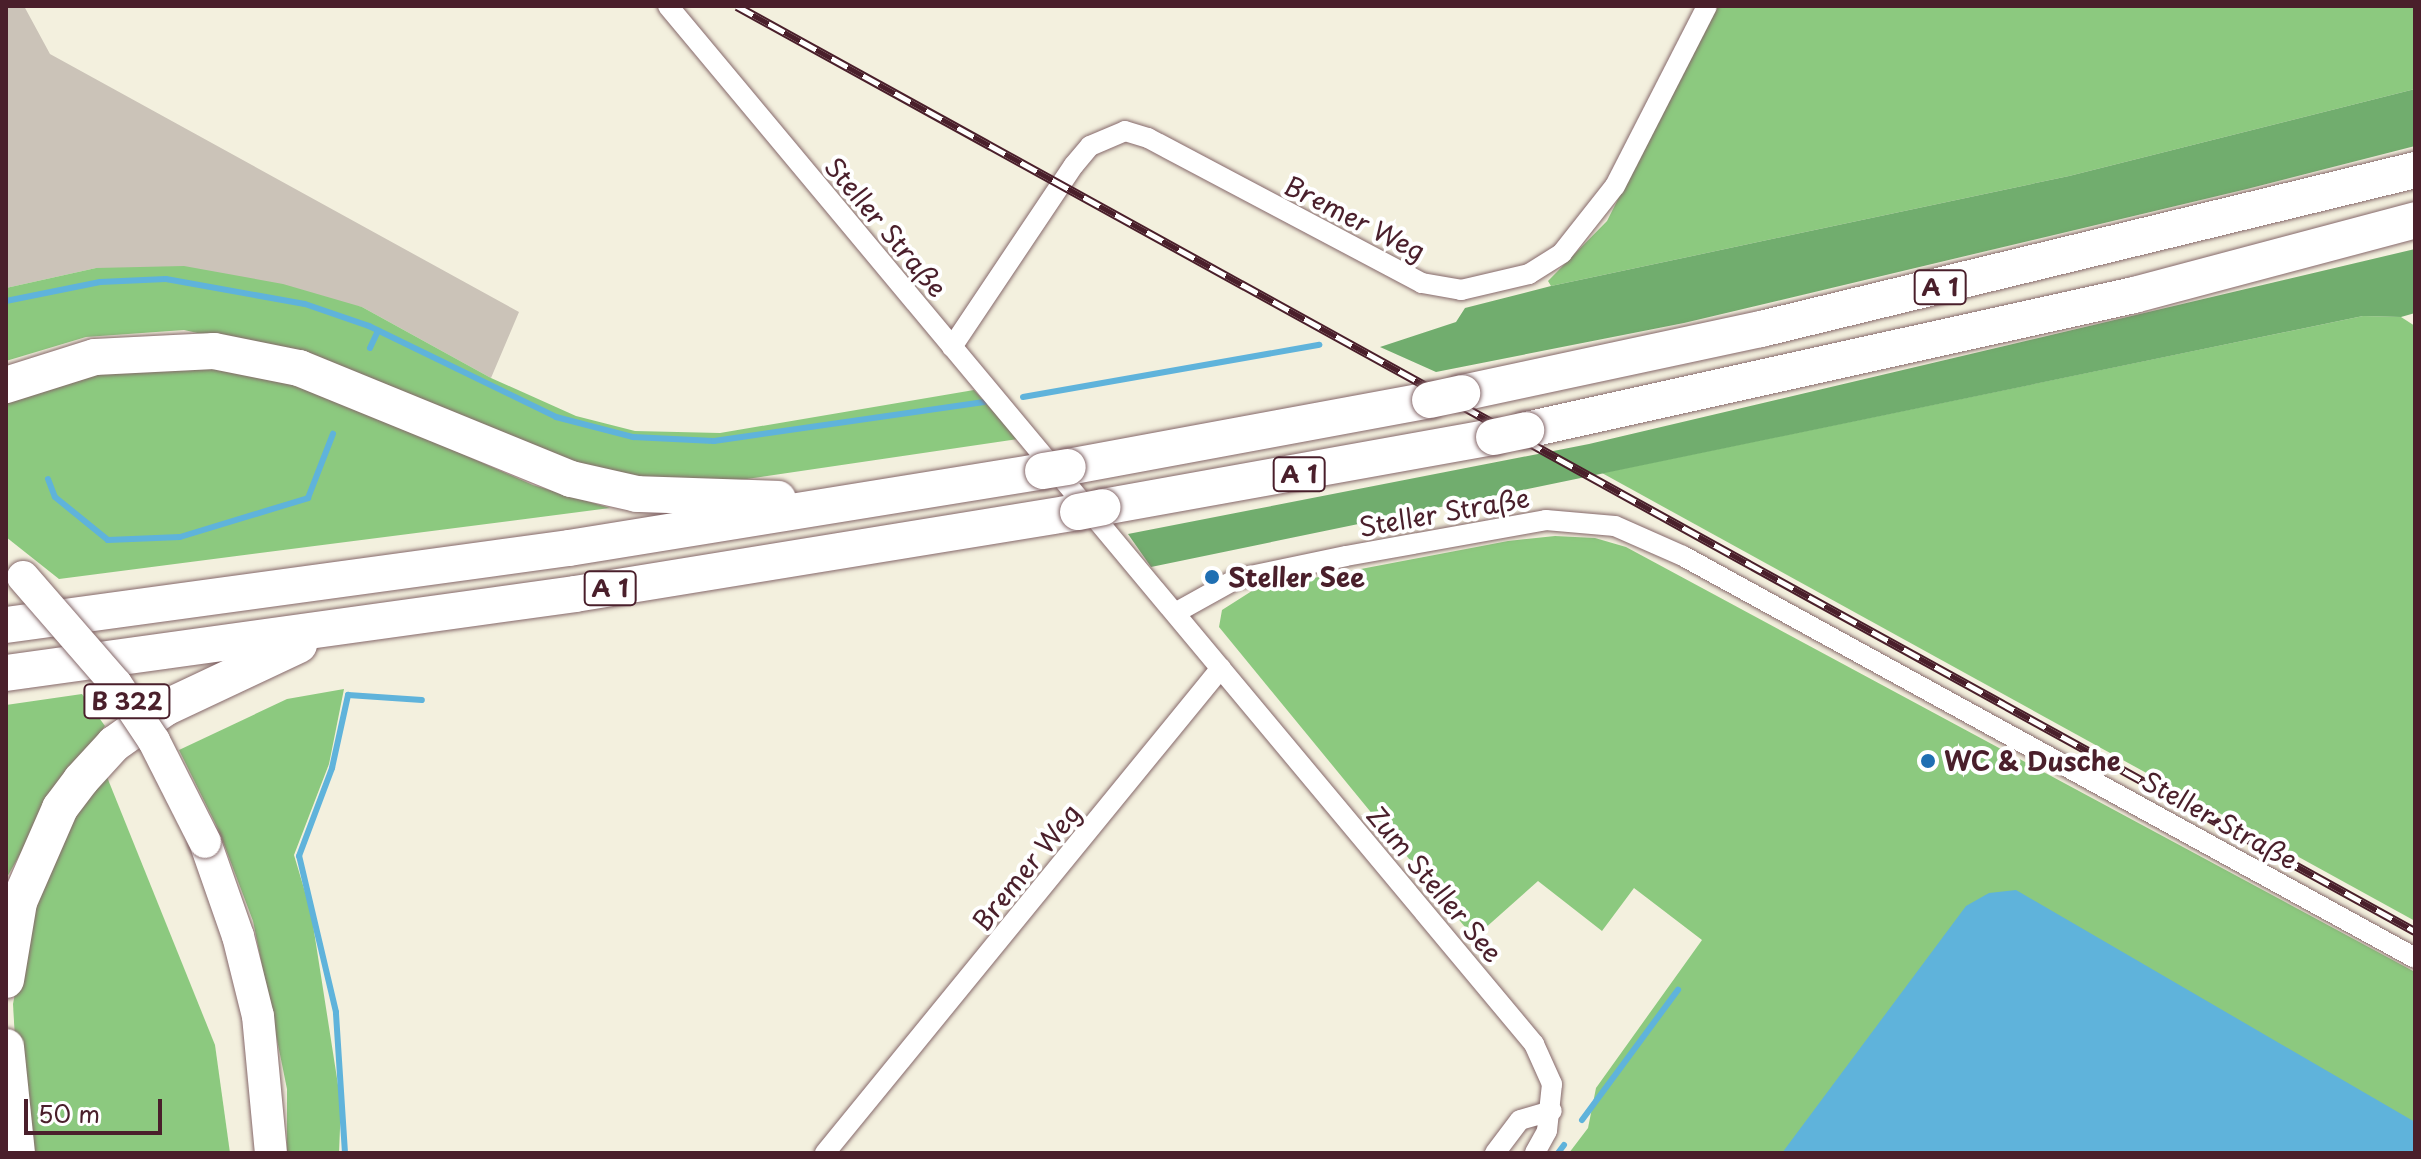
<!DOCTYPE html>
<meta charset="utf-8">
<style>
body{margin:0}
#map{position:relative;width:2421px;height:1159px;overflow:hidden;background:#f3f0de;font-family:"Playpen Sans",sans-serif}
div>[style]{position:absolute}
.industrial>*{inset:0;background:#cbc3b8}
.green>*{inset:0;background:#8cc97f}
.forest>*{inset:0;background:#71ad6e}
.water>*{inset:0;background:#5fb3db}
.stream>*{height:6px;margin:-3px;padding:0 3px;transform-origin:3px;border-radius:3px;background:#5fb3db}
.roads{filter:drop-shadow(0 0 2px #85686a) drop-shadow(0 0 2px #85686a)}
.minor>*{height:20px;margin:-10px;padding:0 10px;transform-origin:10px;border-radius:10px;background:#fff}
.primary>*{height:32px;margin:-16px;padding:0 16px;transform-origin:16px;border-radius:16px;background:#fff}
.motorway>*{height:36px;margin:-18px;padding:0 18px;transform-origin:18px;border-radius:18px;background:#fff}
.rail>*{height:9px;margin-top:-4.5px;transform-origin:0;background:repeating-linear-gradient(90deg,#fff 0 18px,#4a1f2b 0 36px);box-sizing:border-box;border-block:2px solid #4a1f2b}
.bridges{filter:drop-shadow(0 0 2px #85686a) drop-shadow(0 0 2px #85686a)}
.primary-bridge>*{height:32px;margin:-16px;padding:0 16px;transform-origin:16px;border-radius:16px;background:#fff}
.motorway-bridge>*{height:36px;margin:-18px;padding:0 18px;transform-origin:18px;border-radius:18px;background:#fff}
.dots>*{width:22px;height:22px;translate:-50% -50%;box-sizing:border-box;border:4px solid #fff;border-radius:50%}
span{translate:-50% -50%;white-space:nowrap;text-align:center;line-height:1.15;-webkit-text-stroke:8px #fff;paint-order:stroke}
.shield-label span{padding:2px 6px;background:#fff;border:2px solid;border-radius:6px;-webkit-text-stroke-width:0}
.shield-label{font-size:24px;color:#4a1f2b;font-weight:700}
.street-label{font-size:26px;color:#4a1f2b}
.poi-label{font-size:26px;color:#4a1f2b;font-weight:700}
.left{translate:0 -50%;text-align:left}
.frame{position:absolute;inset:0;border:8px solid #4a1f2b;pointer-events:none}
.scale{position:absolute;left:24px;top:1099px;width:138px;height:36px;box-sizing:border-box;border:4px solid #4a1f2b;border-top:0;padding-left:10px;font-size:24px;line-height:28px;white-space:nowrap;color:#4a1f2b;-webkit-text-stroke:6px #fff;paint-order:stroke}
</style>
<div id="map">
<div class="industrial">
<i style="clip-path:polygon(6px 6px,24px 6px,50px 54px,519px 312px,491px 378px,362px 307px,96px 268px,6px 288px)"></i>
</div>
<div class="green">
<i style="clip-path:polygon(1715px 6px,2415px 6px,2415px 89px,2069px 176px,1551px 286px,1548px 281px,1607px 221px)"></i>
<i style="clip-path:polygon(184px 266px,283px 284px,362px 307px,491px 378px,576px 416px,635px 431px,720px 433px,974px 390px,1018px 439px,740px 480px,649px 484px,561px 465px,279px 351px,184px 330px,86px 337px,6px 361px,6px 288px,96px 268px)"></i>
<i style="clip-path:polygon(2363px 316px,2401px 317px,2415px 326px,2415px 921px,1602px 473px)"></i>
<i style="clip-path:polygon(136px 362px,240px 369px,324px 393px,533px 485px,610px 508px,59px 579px,6px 537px,6px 398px)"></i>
<i style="clip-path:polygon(1555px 536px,1595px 538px,1626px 547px,2415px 972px,2415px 1153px,1569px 1153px,1588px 1128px,1596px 1088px,1702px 940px,1634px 888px,1602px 931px,1538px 881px,1474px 938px,1219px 627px,1222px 610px,1255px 589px,1508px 541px)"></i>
<i style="clip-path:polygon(344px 689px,329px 764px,294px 855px,311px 912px,341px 1104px,339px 1153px,287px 1153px,287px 1089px,253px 921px,219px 831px,179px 750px,287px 699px)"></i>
<i style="clip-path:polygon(82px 694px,105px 726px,48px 805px,6px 879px,6px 705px)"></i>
<i style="clip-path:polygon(105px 772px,215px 1045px,230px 1153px,34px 1153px,17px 1074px,13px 1004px,35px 888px,66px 827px)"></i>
</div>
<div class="forest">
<i style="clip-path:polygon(2415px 89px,2415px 146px,2247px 189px,1684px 323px,1436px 372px,1380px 347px,1456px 322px,1465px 308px,1551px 286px,2069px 176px)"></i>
<i style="clip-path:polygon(2415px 249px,2415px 313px,2401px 317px,2363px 316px,1151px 567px,1128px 534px,1589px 444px)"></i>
</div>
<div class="water">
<i style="clip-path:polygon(2016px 890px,2415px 1122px,2415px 1153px,1782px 1153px,1966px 906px,1989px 893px)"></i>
</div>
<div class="stream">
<i style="left:6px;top:301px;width:96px;rotate:-11.4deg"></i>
<i style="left:100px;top:282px;width:66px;rotate:-2.6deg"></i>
<i style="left:166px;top:279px;width:141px;rotate:10.2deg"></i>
<i style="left:305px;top:304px;width:68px;rotate:19deg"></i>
<i style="left:369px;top:326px;width:208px;rotate:25.9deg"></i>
<i style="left:556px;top:417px;width:80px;rotate:14.6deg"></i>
<i style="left:633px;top:437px;width:81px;rotate:2.8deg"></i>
<i style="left:714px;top:441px;width:273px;rotate:-8.2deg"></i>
<i style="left:370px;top:348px;width:19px;rotate:-65deg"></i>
<i style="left:1023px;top:397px;width:301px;rotate:-10deg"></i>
<i style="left:48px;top:479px;width:19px;rotate:69deg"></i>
<i style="left:55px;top:497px;width:68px;rotate:39.1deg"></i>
<i style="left:108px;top:540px;width:72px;rotate:-2.4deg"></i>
<i style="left:180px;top:537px;width:134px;rotate:-16.9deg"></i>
<i style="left:308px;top:498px;width:69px;rotate:-68.7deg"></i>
<i style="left:1582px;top:1120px;width:162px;rotate:-53.6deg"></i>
<i style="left:345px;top:1153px;width:141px;rotate:-93.7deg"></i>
<i style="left:336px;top:1012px;width:160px;rotate:-103.3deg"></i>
<i style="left:299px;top:856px;width:94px;rotate:-69.4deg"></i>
<i style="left:332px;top:768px;width:75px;rotate:-77.6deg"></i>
<i style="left:348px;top:695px;width:74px;rotate:3.9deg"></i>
<i style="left:1558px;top:1153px;width:10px;rotate:-53deg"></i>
</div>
<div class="roads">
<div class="minor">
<i style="left:668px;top:6px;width:1352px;rotate:50.16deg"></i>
<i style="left:1534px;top:1044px;width:44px;rotate:65.8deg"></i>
<i style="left:1552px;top:1084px;width:47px;rotate:96.1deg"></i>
<i style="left:1547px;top:1131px;width:25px;rotate:119deg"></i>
<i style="left:952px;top:347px;width:219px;rotate:-56.2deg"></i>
<i style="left:1074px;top:165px;width:25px;rotate:-50deg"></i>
<i style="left:1090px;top:146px;width:38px;rotate:-23deg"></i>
<i style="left:1125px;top:131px;width:24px;rotate:17deg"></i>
<i style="left:1148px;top:138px;width:310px;rotate:27.9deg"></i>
<i style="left:1422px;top:283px;width:40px;rotate:10deg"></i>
<i style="left:1461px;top:290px;width:70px;rotate:-13.2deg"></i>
<i style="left:1529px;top:274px;width:39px;rotate:-32deg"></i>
<i style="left:1562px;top:253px;width:85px;rotate:-51.7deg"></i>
<i style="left:1615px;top:186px;width:202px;rotate:-62.9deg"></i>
<i style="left:1175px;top:613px;width:70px;rotate:-29.1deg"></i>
<i style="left:1236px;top:579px;width:112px;rotate:-11.8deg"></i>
<i style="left:1346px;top:556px;width:203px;rotate:-10.2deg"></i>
<i style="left:1546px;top:520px;width:69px;rotate:5deg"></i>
<i style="left:1615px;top:526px;width:74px;rotate:23.8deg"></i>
<i style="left:1683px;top:556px;width:835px;rotate:28.77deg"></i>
<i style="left:825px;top:1153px;width:626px;rotate:-50.77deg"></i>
<i style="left:1495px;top:1153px;width:41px;rotate:-52.9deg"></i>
<i style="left:1520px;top:1120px;width:33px;rotate:-16deg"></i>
</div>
<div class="primary">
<i style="left:205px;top:842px;width:100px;rotate:70.7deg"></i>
<i style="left:238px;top:936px;width:82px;rotate:76deg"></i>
<i style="left:258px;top:1016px;width:138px;rotate:84.6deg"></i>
</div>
<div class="motorway">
<i style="left:6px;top:385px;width:93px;rotate:-17.5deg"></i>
<i style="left:95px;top:357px;width:119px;rotate:-2.9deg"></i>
<i style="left:214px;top:351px;width:87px;rotate:11.3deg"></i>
<i style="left:299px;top:368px;width:294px;rotate:22.2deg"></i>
<i style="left:571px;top:479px;width:68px;rotate:12.8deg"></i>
<i style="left:637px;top:494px;width:141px;rotate:2deg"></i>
<i style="left:1462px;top:393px;width:306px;rotate:-12.1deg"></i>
<i style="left:1761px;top:329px;width:673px;rotate:-13.66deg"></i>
<i style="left:1526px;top:430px;width:623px;rotate:-12.52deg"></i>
<i style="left:2134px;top:295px;width:291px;rotate:-14.9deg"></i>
<i style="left:1068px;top:467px;width:368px;rotate:-10.5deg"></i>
<i style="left:1103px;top:507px;width:397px;rotate:-10.2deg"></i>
<i style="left:6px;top:625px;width:568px;rotate:-7.79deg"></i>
<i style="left:569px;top:548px;width:480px;rotate:-9.2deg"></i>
<i style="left:6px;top:673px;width:574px;rotate:-7.9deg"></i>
<i style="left:575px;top:594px;width:510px;rotate:-9.26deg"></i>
<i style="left:6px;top:980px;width:79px;rotate:-80.5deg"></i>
<i style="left:19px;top:902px;width:103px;rotate:-66.4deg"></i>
<i style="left:60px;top:808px;width:35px;rotate:-53deg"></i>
<i style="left:81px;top:780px;width:49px;rotate:-47.5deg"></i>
<i style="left:114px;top:744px;width:62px;rotate:-35.2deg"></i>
<i style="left:165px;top:708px;width:148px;rotate:-25.2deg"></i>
<i style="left:6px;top:1047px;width:107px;rotate:84.1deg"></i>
</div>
</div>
<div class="rail">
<i style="left:737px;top:6px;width:1916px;rotate:28.87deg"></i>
</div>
<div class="bridges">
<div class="primary-bridge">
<i style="left:23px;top:577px;width:142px;rotate:49deg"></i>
<i style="left:116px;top:684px;width:69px;rotate:56.3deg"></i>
<i style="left:154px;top:741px;width:113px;rotate:63.2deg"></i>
</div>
<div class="motorway-bridge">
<i style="left:1430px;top:400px;width:33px;rotate:-12deg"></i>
<i style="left:1494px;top:437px;width:33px;rotate:-12deg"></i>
<i style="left:1043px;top:471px;width:25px;rotate:-9deg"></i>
<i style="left:1078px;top:512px;width:25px;rotate:-11deg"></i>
</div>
</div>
<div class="dots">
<i style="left:1212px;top:577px;background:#1f6fb2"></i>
<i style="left:1928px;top:761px;background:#1f6fb2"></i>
</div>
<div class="shield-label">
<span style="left:1940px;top:287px">A 1</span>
<span style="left:1299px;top:474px">A 1</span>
<span style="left:610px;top:588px">A 1</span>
<span style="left:127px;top:701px">B 322</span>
</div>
<div class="street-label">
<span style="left:1355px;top:218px;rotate:27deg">Bremer Weg</span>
<span style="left:886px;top:227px;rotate:50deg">Steller Straße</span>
<span style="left:1444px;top:512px;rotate:-10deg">Steller Straße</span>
<span style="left:2220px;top:820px;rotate:29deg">Steller Straße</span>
<span style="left:1026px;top:867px;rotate:-51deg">Bremer Weg</span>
<span style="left:1435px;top:884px;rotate:50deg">Zum Steller See</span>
</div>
<div class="poi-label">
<span class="left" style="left:1228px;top:577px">Steller See</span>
<span class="left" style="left:1944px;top:761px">WC &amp; Dusche</span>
</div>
<div class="frame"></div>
<div class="scale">50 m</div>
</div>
